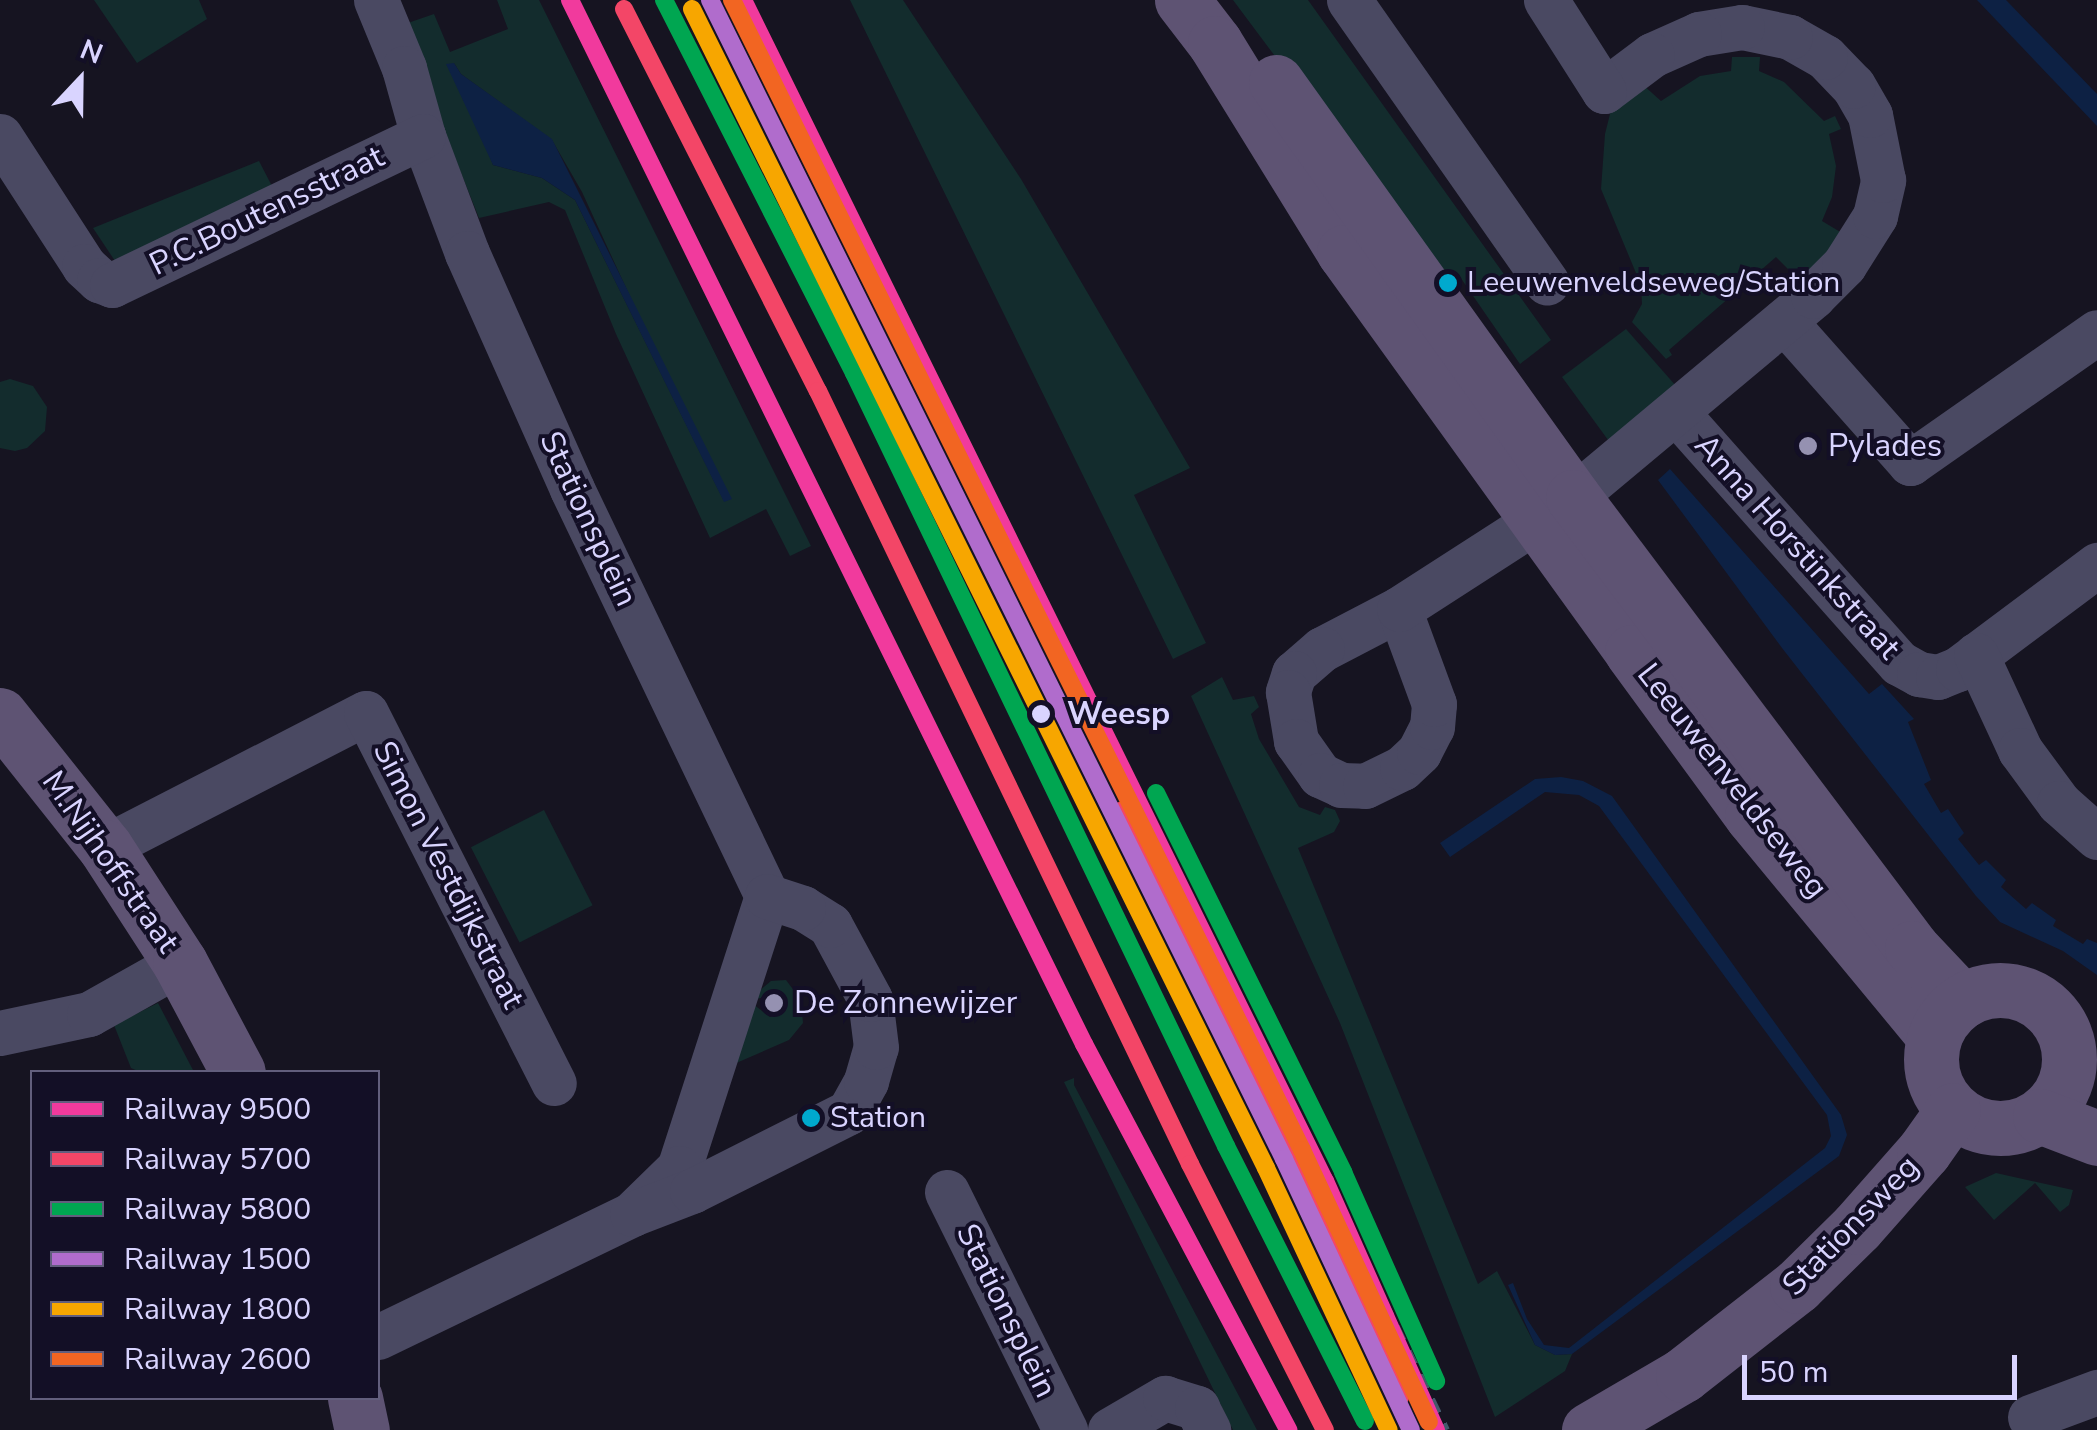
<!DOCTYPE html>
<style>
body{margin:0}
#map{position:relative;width:2097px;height:1430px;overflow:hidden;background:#161421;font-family:"Nunito Sans",sans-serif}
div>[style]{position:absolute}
.green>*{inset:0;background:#132c2d;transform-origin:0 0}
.water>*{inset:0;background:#0d2144}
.minor>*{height:45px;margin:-22.5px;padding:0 22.5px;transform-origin:22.5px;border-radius:22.5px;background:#4a4962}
.major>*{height:55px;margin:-27.5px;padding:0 27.5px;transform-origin:27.5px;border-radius:27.5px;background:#5e5373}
.major>.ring{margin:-27.5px;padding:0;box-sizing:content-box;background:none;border:55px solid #5e5373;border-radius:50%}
.rail>*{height:8px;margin-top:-4px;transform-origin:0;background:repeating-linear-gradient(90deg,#43596b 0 15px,transparent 0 27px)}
.rail-1>*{height:18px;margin:-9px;padding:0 9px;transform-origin:9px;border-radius:9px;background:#f13a9d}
.rail-2>*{height:18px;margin:-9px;padding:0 9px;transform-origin:9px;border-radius:9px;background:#f34667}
.rail-3>*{height:18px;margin:-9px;padding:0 9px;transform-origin:9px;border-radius:9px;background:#00a651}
.rail-4>*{height:18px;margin:-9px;padding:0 9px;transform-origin:9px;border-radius:9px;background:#b06ccc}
.rail-5>*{height:18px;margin:-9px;padding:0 9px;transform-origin:9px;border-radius:9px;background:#f7a600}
.rail-6>*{height:18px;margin:-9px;padding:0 9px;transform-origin:9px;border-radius:9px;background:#f26522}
.dots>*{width:28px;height:28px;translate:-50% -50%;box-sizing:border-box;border:5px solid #130f26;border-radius:50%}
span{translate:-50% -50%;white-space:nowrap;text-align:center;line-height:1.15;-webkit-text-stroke:8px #130f26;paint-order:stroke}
.bus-label{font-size:30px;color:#d9d4ff}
.left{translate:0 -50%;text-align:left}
.street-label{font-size:32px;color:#d9d4ff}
.poi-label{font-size:32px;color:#d9d4ff}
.stop-label{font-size:32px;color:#d9d4ff;font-weight:700}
.legend{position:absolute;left:30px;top:1070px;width:350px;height:330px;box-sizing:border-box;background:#130f26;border:2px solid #625e7d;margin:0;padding:12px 18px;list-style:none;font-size:30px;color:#d9d4ff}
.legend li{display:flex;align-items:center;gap:20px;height:50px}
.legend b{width:50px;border:2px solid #625e7d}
.north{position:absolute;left:30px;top:30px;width:100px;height:100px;-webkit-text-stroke:8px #130f26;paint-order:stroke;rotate:22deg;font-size:28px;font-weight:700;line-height:40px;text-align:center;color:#d9d4ff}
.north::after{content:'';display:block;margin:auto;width:35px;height:45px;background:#d9d4ff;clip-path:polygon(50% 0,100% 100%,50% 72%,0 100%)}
.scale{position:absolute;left:1742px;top:1355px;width:275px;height:45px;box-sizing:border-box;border:5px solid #d9d4ff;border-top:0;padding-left:12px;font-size:30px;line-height:35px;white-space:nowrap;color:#d9d4ff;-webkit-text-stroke:8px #130f26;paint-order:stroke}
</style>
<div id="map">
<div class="green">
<i style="clip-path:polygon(94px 0,199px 0,207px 19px,137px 63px)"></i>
<i style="clip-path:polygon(evenodd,497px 0,539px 0,811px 546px,790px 556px,766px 509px,710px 538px,616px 334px,565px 210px,549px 202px,479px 218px,402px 25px,434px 14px,450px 52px,508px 29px,497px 0,454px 63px,461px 74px,552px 140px,582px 192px,724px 501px,575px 200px,542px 178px,493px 165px,454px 63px)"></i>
<i style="clip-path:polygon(850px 0,903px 0,1021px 179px,1190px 468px,1134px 495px,1206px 643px,1173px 659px)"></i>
<i style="clip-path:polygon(1233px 0,1308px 0,1551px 340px,1520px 364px,1458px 274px,1443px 281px)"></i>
<i style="clip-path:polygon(1732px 57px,1760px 57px,1759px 71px,1784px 82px,1824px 121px,1835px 116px,1841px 129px,1829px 134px,1836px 166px,1832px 197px,1822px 221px,1842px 233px,1821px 260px,1798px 279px,1776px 257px,1669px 350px,1672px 355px,1666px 359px,1632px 322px,1642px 304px,1641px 285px,1601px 189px,1605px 134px,1612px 106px,1642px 84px,1661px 101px,1700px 76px,1731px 71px)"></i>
<i style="clip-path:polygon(259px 161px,274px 190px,117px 264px,93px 228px)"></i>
<i style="clip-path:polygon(1626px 329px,1676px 386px,1611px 444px,1562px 377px)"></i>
<i style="clip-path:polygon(10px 379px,33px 386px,47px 407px,45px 431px,27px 448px,15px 451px,0 448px,0 382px)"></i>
<i style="clip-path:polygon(1222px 677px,1233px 700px,1254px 696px,1259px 707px,1251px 714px,1259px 739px,1299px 807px,1320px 815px,1325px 807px,1335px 810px,1340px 821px,1334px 832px,1298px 848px,1478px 1284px,1497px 1271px,1535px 1345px,1555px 1355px,1572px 1354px,1565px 1371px,1495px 1417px,1340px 1023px,1191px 696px)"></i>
<i style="left:544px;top:810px;width:107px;height:82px;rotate:63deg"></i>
<i style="clip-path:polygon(786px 980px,801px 1000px,803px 1023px,789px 1040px,734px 1064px,753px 1004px,770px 1017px,784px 1011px,779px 994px,756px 999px,758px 992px,771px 981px)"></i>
<i style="clip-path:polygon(158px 1003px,194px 1072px,140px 1072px,131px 1068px,114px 1025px)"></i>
<i style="clip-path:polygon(1074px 1078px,1074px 1085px,1257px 1430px,1233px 1430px,1064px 1082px)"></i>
<i style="clip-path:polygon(1996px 1173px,2073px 1190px,2069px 1205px,2060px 1212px,2035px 1183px,1994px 1220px,1965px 1187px)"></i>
</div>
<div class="water">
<i style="clip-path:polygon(1977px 0,2006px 0,2097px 94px,2097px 126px)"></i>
<i style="clip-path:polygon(454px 63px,461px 74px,552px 139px,732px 499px,724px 502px,575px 200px,542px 178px,493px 165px,446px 64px)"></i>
<i style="clip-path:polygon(1670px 469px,1869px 694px,1882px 684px,1914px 719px,1908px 722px,1931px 780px,1924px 784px,1941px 813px,1948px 809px,1964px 833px,1958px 839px,1979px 865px,1986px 860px,2006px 880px,2001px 887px,2026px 909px,2032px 903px,2056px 920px,2053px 926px,2083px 944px,2087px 939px,2097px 943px,2097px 975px,2063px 951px,2000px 922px,1976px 896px,1782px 648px,1658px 480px)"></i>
<i style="clip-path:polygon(1561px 777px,1583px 781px,1612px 796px,1841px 1115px,1847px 1135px,1839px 1156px,1572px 1354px,1555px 1355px,1535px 1345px,1508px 1285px,1513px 1283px,1527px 1319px,1544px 1345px,1569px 1348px,1825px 1148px,1831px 1136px,1827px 1115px,1599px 806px,1579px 795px,1545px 792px,1450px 857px,1440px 843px,1535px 779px)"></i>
</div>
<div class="minor">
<i style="left:376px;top:0;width:74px;rotate:67.6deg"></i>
<i style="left:404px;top:68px;width:71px;rotate:74.4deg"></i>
<i style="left:423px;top:136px;width:125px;rotate:69.4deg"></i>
<i style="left:467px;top:253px;width:258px;rotate:66deg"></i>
<i style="left:572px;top:489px;width:451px;rotate:64.4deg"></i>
<i style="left:767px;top:896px;width:286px;rotate:107.9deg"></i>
<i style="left:679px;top:1168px;width:66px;rotate:135.6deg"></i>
<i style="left:1349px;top:0;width:345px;rotate:55deg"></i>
<i style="left:0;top:136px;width:155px;rotate:57.1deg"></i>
<i style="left:84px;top:266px;width:21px;rotate:43deg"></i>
<i style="left:99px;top:280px;width:14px;rotate:21deg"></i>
<i style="left:112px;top:285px;width:345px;rotate:-25.6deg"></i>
<i style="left:1784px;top:321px;width:190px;rotate:48.4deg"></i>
<i style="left:1910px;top:463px;width:228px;rotate:-35deg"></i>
<i style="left:1676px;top:412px;width:336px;rotate:48.4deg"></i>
<i style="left:1899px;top:663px;width:23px;rotate:29deg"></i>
<i style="left:1919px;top:674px;width:19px;rotate:9deg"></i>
<i style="left:1938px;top:677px;width:22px;rotate:-22deg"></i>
<i style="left:1958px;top:669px;width:174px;rotate:-36.8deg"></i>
<i style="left:1399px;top:609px;width:87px;rotate:152.5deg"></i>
<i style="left:1322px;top:649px;width:37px;rotate:139deg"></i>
<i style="left:1294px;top:673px;width:20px;rotate:108deg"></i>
<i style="left:1288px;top:692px;width:50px;rotate:80.7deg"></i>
<i style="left:1296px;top:741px;width:42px;rotate:54.8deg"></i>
<i style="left:1320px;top:775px;width:23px;rotate:25deg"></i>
<i style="left:1341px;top:785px;width:24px;rotate:2deg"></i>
<i style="left:1365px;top:786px;width:41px;rotate:-25.9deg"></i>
<i style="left:1402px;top:768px;width:23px;rotate:-43deg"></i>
<i style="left:1419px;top:752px;width:28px;rotate:-63deg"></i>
<i style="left:1432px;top:727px;width:23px;rotate:-85deg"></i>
<i style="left:1434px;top:704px;width:101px;rotate:-110.2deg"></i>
<i style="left:1399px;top:609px;width:207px;rotate:-32.8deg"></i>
<i style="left:1573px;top:497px;width:313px;rotate:-39.9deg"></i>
<i style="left:1813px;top:296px;width:44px;rotate:-45deg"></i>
<i style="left:1844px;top:265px;width:58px;rotate:-57.7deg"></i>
<i style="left:1875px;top:216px;width:37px;rotate:-77deg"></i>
<i style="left:1883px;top:180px;width:66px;rotate:-101.3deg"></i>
<i style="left:1870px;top:115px;width:34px;rotate:-120deg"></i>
<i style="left:1853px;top:86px;width:40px;rotate:-134deg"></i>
<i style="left:1825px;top:57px;width:40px;rotate:-150.3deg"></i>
<i style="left:1790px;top:37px;width:49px;rotate:-168.2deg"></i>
<i style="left:1742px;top:27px;width:44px;rotate:170.8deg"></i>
<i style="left:1699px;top:34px;width:51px;rotate:155.9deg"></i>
<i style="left:1652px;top:55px;width:60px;rotate:143.1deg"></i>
<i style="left:1604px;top:91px;width:108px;rotate:-122.5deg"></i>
<i style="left:1976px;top:655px;width:105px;rotate:65.1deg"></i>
<i style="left:2020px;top:750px;width:66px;rotate:53.7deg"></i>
<i style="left:2059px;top:803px;width:51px;rotate:41.8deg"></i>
<i style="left:105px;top:847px;width:293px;rotate:-27.2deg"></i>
<i style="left:366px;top:713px;width:415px;rotate:63.1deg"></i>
<i style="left:0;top:1033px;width:91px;rotate:-12.1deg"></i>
<i style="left:89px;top:1014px;width:104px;rotate:-29.3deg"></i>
<i style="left:947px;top:1192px;width:266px;rotate:63.6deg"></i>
<i style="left:378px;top:1337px;width:282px;rotate:-25.8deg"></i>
<i style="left:632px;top:1214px;width:64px;rotate:-21deg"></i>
<i style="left:692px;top:1191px;width:176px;rotate:-26.7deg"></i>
<i style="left:849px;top:1112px;width:35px;rotate:-61deg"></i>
<i style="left:866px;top:1081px;width:35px;rotate:-74deg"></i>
<i style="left:876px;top:1047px;width:48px;rotate:-97.1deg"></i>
<i style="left:870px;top:999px;width:84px;rotate:-118.4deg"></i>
<i style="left:830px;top:925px;width:32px;rotate:-148deg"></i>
<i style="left:803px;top:908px;width:38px;rotate:-162deg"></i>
<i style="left:2030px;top:1417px;width:72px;rotate:-20.5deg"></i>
<i style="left:1110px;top:1430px;width:64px;rotate:-30.2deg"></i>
<i style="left:1165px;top:1398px;width:34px;rotate:17deg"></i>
<i style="left:1197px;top:1408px;width:25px;rotate:63deg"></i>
</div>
<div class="major">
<i style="left:1182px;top:0;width:54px;rotate:52.5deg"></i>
<i style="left:1215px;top:43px;width:246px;rotate:58.3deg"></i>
<i style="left:1344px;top:252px;width:493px;rotate:54.2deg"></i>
<i style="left:1632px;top:652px;width:203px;rotate:53.8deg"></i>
<i style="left:1752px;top:816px;width:286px;rotate:50.4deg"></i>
<i style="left:1276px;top:82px;width:510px;rotate:54.41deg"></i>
<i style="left:1573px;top:497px;width:564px;rotate:53.07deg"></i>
<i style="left:1912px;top:948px;width:73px;rotate:46.7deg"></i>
<i style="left:0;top:715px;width:169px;rotate:51.5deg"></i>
<i style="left:105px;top:847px;width:138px;rotate:57.1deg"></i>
<i style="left:180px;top:963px;width:123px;rotate:62deg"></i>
<i class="ring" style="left:1931px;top:990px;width:83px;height:83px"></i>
<i style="left:2040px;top:1116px;width:61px;rotate:21.1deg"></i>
<i style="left:355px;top:1398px;width:33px;rotate:78deg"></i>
<i style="left:1589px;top:1430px;width:109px;rotate:-30.3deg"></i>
<i style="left:1683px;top:1375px;width:145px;rotate:-38deg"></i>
<i style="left:1797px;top:1286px;width:84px;rotate:-44.5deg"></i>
<i style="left:1857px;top:1227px;width:101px;rotate:-48.6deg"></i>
<i style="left:1924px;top:1151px;width:50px;rotate:-54.7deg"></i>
</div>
<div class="rail">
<i style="left:1325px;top:1181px;width:277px;rotate:64.1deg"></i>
</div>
<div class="rail-1">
<i style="left:570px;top:0;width:1164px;rotate:63.79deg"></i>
<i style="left:1084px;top:1044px;width:437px;rotate:62.1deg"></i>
<i style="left:743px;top:0;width:1317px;rotate:63.77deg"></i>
<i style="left:1325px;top:1181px;width:273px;rotate:66deg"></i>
</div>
<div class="rail-2">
<i style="left:624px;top:9px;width:428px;rotate:63.1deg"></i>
<i style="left:818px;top:391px;width:858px;rotate:64.3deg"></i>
<i style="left:1190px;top:1164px;width:298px;rotate:63.1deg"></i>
<i style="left:1120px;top:811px;width:423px;rotate:63.7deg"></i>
<i style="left:1307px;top:1190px;width:227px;rotate:65.8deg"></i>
</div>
<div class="rail-3">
<i style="left:664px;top:0;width:419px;rotate:63deg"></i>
<i style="left:854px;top:373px;width:858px;rotate:64.3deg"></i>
<i style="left:1226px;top:1146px;width:308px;rotate:63.2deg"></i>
<i style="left:1156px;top:793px;width:423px;rotate:63.7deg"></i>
<i style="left:1343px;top:1172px;width:229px;rotate:66deg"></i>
</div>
<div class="rail-4">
<i style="left:710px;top:0;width:1293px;rotate:63.65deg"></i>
<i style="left:1284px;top:1159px;width:299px;rotate:64.9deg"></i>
</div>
<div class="rail-5">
<i style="left:692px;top:9px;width:1293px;rotate:63.65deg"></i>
<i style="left:1266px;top:1168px;width:289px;rotate:64.9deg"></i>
</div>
<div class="rail-6">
<i style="left:732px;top:0;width:1284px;rotate:63.63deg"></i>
<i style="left:1302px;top:1150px;width:300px;rotate:65deg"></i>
</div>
<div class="dots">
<i style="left:1448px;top:283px;background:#00a9ce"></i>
<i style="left:1808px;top:446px;background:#9591b1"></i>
<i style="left:1041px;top:714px;background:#d9d4ff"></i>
<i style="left:774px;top:1003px;background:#9591b1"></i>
<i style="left:811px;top:1118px;background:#00a9ce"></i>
</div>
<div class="bus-label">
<span class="left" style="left:1467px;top:283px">Leeuwenveldseweg/Station</span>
<span class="left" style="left:830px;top:1118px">Station</span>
</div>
<div class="street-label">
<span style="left:267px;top:211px;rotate:-26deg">P.C.Boutensstraat</span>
<span style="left:588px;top:519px;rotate:65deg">Stationsplein</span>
<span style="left:1797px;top:547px;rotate:48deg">Anna Horstinkstraat</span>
<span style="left:1732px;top:781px;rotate:52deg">Leeuwenveldseweg</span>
<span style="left:110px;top:862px;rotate:55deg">M.Nijhoffstraat</span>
<span style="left:448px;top:875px;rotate:63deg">Simon Vestdijkstraat</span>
<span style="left:1851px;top:1226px;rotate:-46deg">Stationsweg</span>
<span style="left:1006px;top:1311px;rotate:64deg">Stationsplein</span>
</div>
<div class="poi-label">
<span class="left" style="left:1828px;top:446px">Pylades</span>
<span class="left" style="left:794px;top:1003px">De Zonnewijzer</span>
</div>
<div class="stop-label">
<span class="left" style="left:1067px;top:714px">Weesp</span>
</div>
<ul class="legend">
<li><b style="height:12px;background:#f13a9d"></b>Railway 9500</li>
<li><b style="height:12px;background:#f34667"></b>Railway 5700</li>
<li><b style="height:12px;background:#00a651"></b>Railway 5800</li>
<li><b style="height:12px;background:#b06ccc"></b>Railway 1500</li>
<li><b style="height:12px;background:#f7a600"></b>Railway 1800</li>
<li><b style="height:12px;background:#f26522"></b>Railway 2600</li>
</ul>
<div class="north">N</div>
<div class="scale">50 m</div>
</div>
